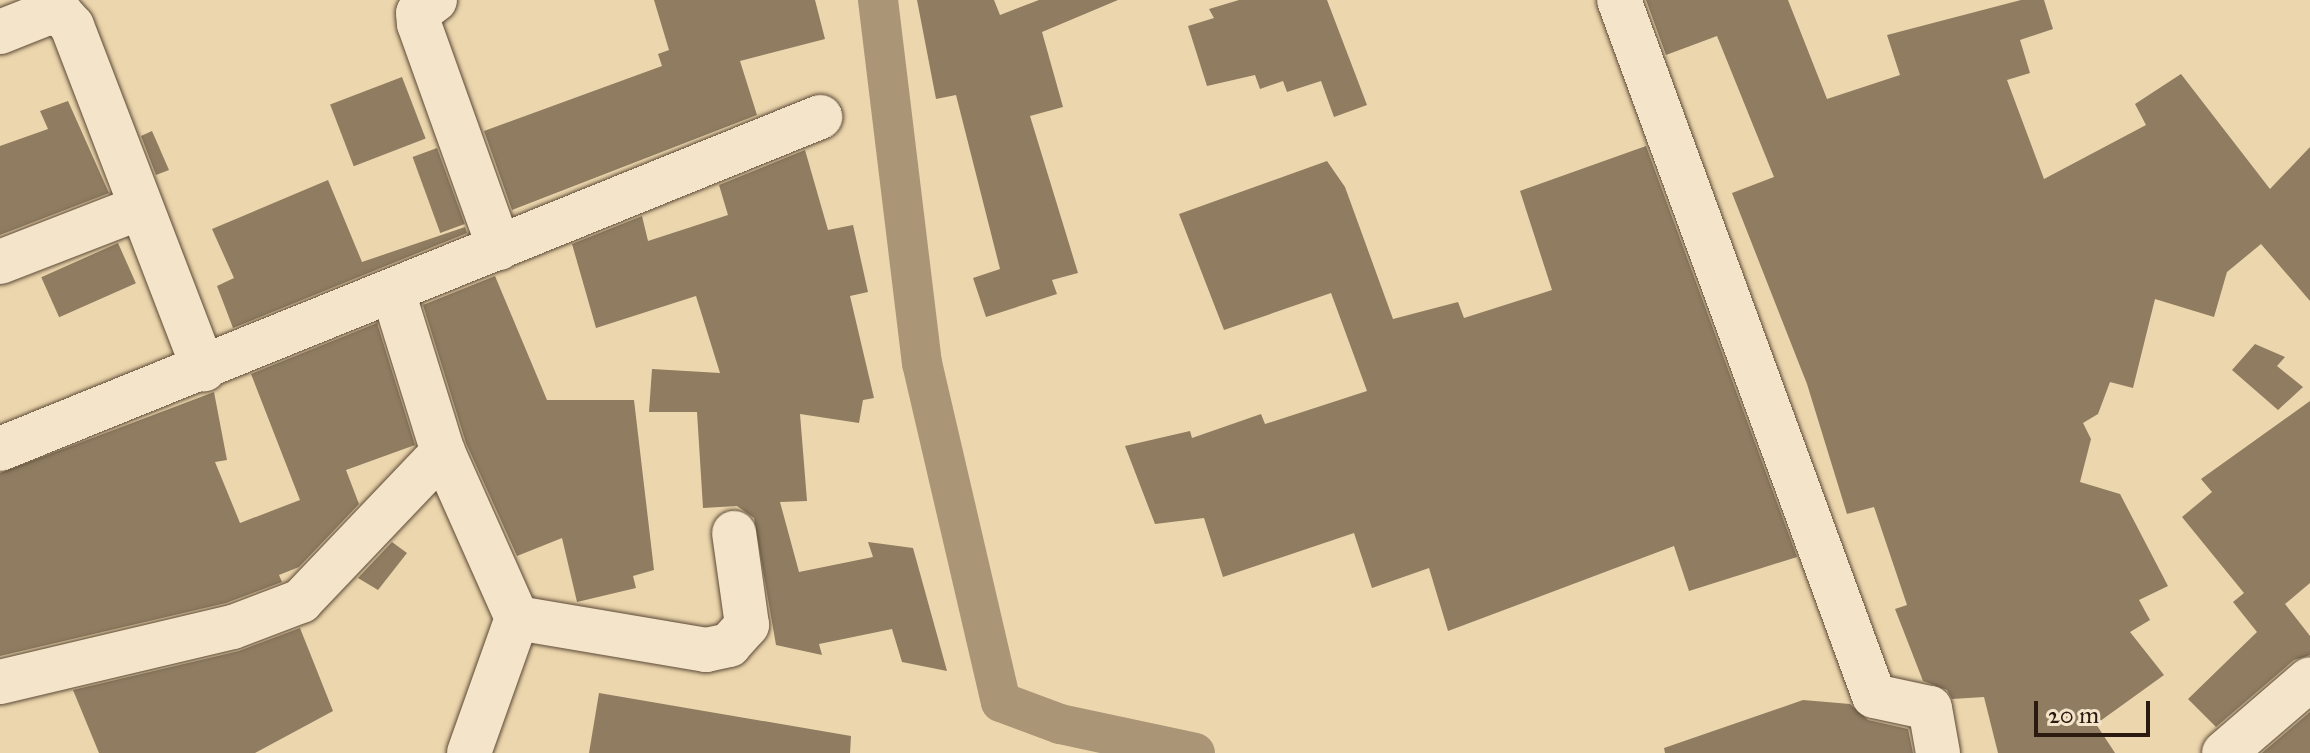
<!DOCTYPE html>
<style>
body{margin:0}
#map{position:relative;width:2310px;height:753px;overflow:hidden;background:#ecd6ad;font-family:"IM FELL Great Primer",serif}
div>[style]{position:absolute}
.canal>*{height:40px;margin:-20px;padding:0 20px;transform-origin:20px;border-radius:20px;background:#aa9677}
.building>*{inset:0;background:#8f7c61;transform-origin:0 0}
.roads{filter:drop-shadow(0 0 2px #5b4936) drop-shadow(0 0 2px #5b4936)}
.minor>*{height:44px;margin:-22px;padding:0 22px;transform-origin:22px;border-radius:22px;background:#f3e4ca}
span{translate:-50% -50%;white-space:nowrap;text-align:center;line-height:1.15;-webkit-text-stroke:7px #f3e4ca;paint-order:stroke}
.scale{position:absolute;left:2034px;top:701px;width:116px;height:36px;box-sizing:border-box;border:4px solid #2b1a0f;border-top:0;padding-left:10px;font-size:24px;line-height:28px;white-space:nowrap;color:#2b1a0f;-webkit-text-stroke:6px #f3e4ca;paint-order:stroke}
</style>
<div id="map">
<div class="canal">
<i style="left:878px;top:0;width:366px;rotate:83.1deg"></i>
<i style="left:922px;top:363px;width:348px;rotate:76.9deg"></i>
<i style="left:1001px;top:702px;width:63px;rotate:20.4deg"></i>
<i style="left:1060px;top:724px;width:138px;rotate:12.1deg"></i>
</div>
<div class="building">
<i style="clip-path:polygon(654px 0,815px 0,825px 39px,740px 61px,757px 115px,512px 210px,484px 131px,662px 66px,658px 54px,669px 50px)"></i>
<i style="clip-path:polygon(917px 0,994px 0,1000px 15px,1039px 0,1118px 0,1042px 32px,1063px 107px,1030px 116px,1078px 273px,1052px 280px,1057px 294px,986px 317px,973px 278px,1000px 269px,956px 95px,936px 99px)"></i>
<i style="clip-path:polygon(1239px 0,1327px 0,1367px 105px,1334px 117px,1321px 81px,1287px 92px,1283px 81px,1260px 89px,1255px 75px,1207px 86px,1188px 26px,1214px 18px,1209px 9px)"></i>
<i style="clip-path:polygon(1646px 0,1788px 0,1827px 99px,1900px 75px,1887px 35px,2021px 0,2044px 0,2053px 29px,2020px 40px,2030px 73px,2007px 80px,2044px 179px,2146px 125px,2135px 104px,2181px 74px,2270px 189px,2310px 147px,2310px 301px,2261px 244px,2227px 272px,2214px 317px,2155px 299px,2133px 388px,2110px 382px,2098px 414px,2083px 423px,2091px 439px,2080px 482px,2120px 494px,2168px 586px,2139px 600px,2150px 620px,2130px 632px,2164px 675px,2096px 724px,2115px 753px,1998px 753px,1984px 697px,1952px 699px,1947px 690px,1923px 681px,1895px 609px,1907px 605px,1874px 507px,1847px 514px,1807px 384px,1732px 193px,1774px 177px,1717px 36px,1666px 55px)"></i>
<i style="left:402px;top:77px;width:66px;height:77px;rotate:69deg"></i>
<i style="clip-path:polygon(68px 101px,109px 193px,0 235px,0 146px,48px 129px,40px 111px)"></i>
<i style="clip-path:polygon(152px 131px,169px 170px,156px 175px,141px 136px)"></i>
<i style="clip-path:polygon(1646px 146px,1797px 557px,1689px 591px,1674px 546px,1448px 631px,1429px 568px,1372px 588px,1354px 533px,1223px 577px,1204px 518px,1155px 524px,1125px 446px,1190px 431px,1192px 438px,1261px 414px,1265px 424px,1367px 391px,1331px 293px,1224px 330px,1179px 214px,1327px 161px,1345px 187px,1393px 319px,1458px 302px,1464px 318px,1552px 290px,1520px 191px)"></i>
<i style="left:437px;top:148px;width:81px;height:26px;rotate:70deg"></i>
<i style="clip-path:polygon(805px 150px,828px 230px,853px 225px,868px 292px,850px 296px,874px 398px,863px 400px,859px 423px,800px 414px,807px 501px,780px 502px,799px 572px,873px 557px,868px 542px,913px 548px,947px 671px,902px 662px,892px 629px,819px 644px,822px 655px,776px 645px,754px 518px,737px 506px,703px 508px,697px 412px,649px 412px,652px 369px,720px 373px,696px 296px,596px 328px,572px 244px,642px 216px,648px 241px,728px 215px,719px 185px)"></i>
<i style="clip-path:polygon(328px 180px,362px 262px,465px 227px,467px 233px,233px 328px,217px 286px,234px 278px,212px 229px)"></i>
<i style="left:118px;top:243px;width:44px;height:84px;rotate:66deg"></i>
<i style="clip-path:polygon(495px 276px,547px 400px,634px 400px,654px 570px,633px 576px,636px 588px,577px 602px,562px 538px,517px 556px,466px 443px,423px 305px)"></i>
<i style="clip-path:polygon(377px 323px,415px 445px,346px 470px,359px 504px,299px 567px,279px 575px,282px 582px,226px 603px,0 656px,0 473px,214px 392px,227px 460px,215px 462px,240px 523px,300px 500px,251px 374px)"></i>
<i style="clip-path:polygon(2255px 344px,2285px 357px,2277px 366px,2303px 387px,2278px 410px,2232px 370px)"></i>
<i style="clip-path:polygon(2310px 401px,2310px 583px,2285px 604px,2310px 636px,2310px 655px,2294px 660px,2216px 727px,2188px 699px,2257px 632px,2233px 602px,2244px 593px,2182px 517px,2212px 492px,2201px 479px)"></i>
<i style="clip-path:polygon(392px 542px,407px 553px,378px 590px,358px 578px)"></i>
<i style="clip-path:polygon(300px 628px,333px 711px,255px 753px,99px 753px,73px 690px,239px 651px)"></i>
<i style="clip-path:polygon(599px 693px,851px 736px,850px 753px,589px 753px)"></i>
<i style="clip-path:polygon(1803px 700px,1850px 704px,1868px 720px,1908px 729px,1913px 753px,1665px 753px,1664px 748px)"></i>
<i style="clip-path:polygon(2310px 712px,2310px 753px,2262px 753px)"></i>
</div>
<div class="roads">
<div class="minor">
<i style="left:435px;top:0;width:21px;rotate:143deg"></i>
<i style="left:418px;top:13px;width:11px;rotate:85deg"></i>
<i style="left:419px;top:24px;width:238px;rotate:70.3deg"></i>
<i style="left:1619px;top:0;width:741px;rotate:69.88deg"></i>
<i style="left:1874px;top:696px;width:57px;rotate:12.1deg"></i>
<i style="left:1930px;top:708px;width:46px;rotate:79.9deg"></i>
<i style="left:0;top:32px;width:52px;rotate:-21.6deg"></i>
<i style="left:48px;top:13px;width:14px;rotate:8deg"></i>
<i style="left:62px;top:15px;width:15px;rotate:48deg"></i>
<i style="left:72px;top:26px;width:368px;rotate:69deg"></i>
<i style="left:0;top:262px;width:149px;rotate:-21.2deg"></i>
<i style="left:394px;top:295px;width:164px;rotate:72.7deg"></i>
<i style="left:443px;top:452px;width:182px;rotate:66deg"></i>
<i style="left:517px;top:618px;width:143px;rotate:109.6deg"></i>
<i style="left:0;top:449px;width:885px;rotate:-22.04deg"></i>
<i style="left:517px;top:618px;width:192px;rotate:9.6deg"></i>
<i style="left:706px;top:650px;width:24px;rotate:-12deg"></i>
<i style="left:729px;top:645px;width:27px;rotate:-48deg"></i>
<i style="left:747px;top:625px;width:93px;rotate:-98deg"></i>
<i style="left:0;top:682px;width:239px;rotate:-13.3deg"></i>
<i style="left:233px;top:627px;width:73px;rotate:-20.9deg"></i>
<i style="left:301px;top:601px;width:206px;rotate:-46.4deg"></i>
<i style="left:2224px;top:753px;width:113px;rotate:-40.7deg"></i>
</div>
</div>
<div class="scale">20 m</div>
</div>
